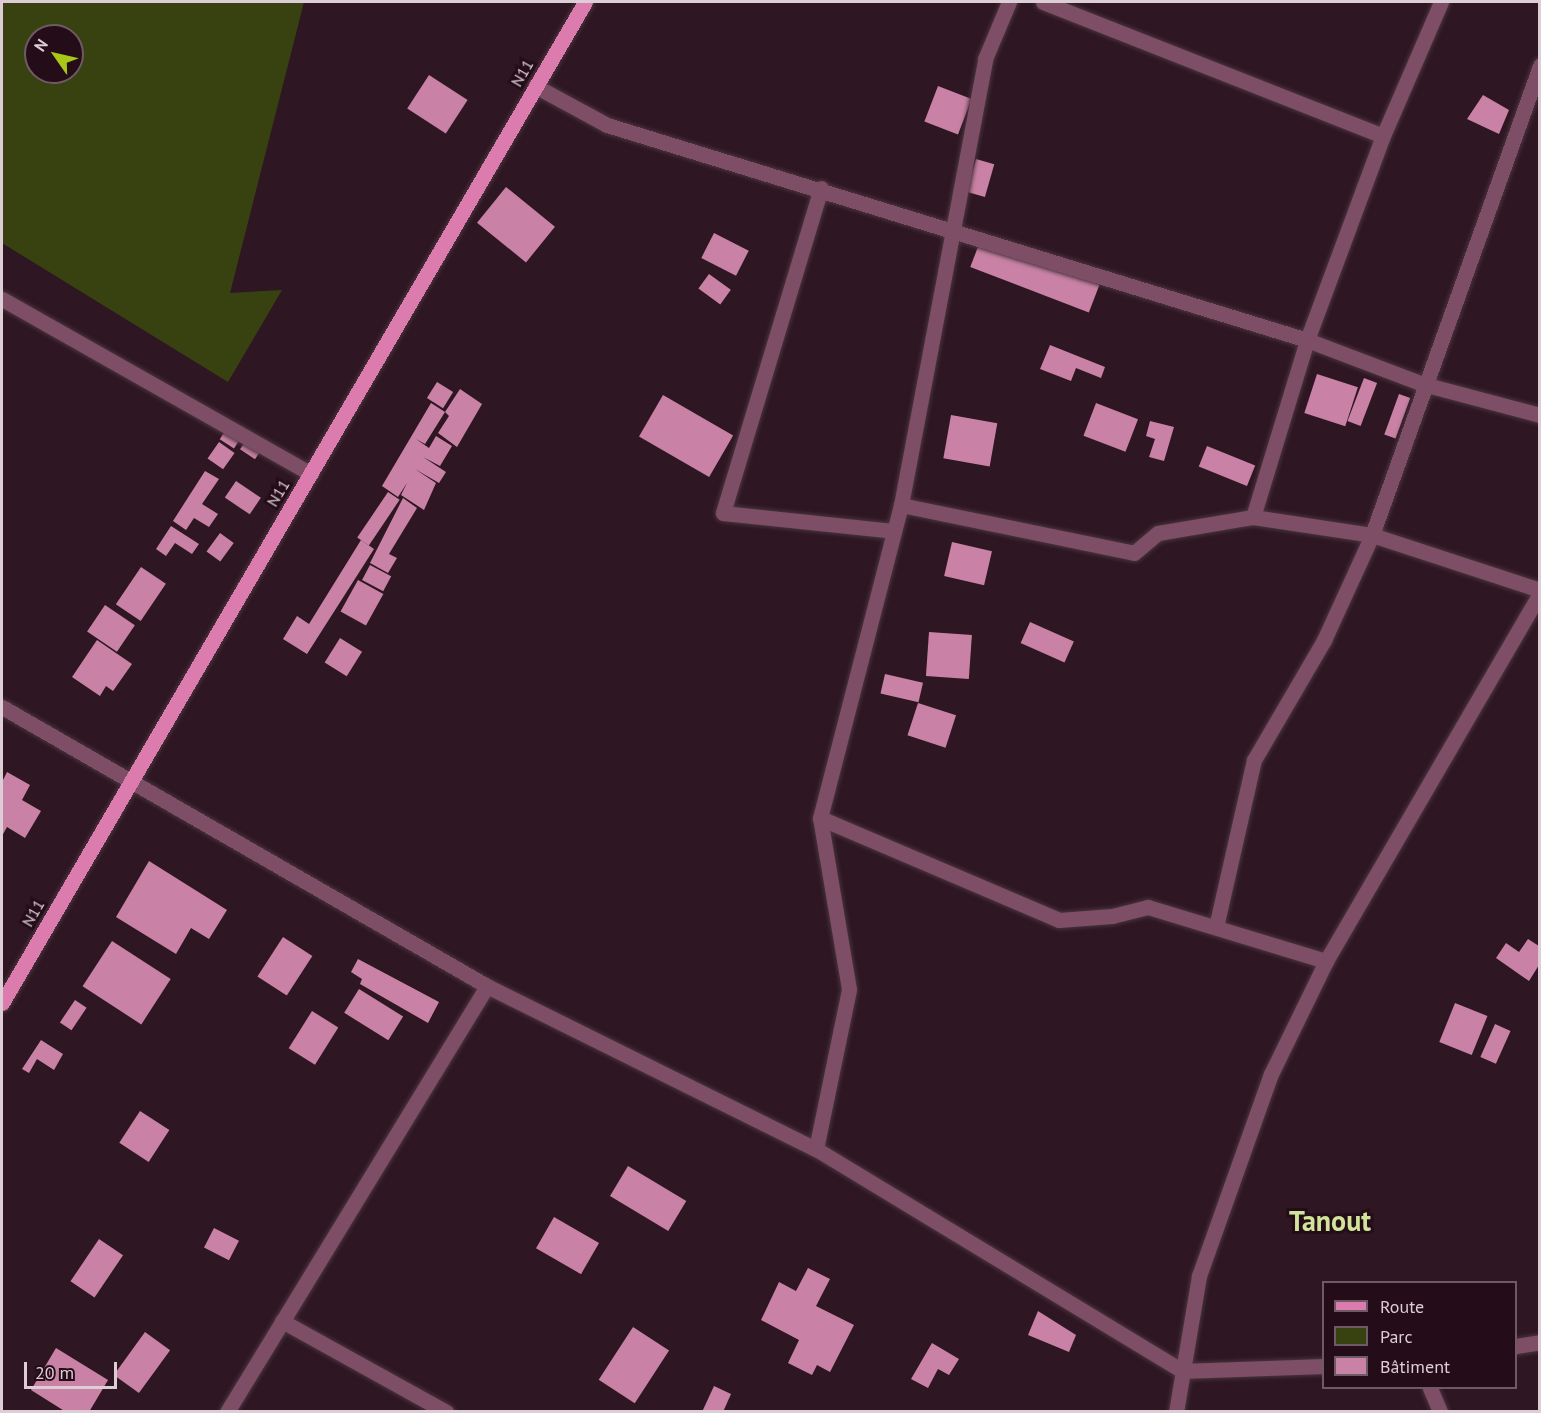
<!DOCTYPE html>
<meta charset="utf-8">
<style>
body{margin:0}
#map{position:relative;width:1541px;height:1413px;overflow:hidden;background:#2e1722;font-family:"PT Sans",sans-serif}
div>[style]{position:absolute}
.green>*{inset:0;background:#384211}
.building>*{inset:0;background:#c982a5;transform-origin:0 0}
.roads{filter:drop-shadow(0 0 2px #4a343e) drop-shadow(0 0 2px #4a343e)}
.minor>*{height:15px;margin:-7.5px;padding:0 7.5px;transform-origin:7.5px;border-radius:7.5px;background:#7d4e66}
.major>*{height:15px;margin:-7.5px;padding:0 7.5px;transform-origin:7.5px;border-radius:7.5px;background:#dc7bad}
span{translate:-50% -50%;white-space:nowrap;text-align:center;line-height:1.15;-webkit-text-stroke:6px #240d19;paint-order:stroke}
.street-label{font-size:16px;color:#ddcdd4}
.town-label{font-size:28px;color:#d1e498;font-weight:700}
.frame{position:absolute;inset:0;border:3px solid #ddcdd4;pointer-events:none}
.legend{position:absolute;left:1322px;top:1281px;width:195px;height:108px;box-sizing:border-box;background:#240d19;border:2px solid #6e5a64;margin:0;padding:8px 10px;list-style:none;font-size:18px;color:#ddcdd4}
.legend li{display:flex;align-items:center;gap:12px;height:30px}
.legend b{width:30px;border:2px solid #6e5a64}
.north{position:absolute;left:24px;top:24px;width:60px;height:60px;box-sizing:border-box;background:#240d19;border:2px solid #6e5a64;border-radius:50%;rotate:304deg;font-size:16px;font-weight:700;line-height:24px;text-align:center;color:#ddcdd4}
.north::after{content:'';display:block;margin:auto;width:21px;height:27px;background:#aac719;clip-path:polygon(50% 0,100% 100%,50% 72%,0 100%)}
.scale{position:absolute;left:24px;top:1362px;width:93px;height:27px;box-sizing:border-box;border:3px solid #ddcdd4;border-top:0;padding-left:8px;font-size:18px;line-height:21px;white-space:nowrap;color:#ddcdd4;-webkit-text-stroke:4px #240d19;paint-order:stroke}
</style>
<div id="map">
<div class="green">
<i style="clip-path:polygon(evenodd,2px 2px,304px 2px,230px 293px,282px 290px,228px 382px,2px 243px,2px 2px,36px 36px,72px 36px,72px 72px,36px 72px,36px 36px)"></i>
</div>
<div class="building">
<i style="left:429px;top:75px;width:46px;height:40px;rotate:33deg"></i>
<i style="left:938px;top:86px;width:36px;height:38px;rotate:21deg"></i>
<i style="clip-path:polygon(1483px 95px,1509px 110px,1499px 134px,1467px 119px)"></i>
<i style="left:976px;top:159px;width:19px;height:34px;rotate:16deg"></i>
<i style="left:506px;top:187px;width:63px;height:46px;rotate:39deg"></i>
<i style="left:714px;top:233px;width:39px;height:28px;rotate:27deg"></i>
<i style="left:981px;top:239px;width:127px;height:30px;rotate:21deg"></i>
<i style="left:709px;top:274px;width:27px;height:18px;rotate:36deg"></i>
<i style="clip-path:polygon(1050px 345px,1105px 367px,1101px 378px,1076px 368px,1071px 381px,1040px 369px)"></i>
<i style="left:1317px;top:374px;width:43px;height:41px;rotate:18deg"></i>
<i style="left:1364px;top:378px;width:14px;height:46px;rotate:21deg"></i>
<i style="left:437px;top:382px;width:19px;height:19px;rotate:32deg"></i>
<i style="clip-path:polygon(460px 389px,482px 404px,457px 447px,438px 433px,449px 416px,445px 412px,425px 444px,416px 439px,429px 448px,436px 436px,452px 446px,440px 466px,423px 457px,446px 472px,439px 483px,415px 469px,436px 483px,424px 510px,401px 495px,407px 483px,398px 497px,382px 486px,431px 403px,445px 412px)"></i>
<i style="left:1399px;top:394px;width:12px;height:43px;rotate:20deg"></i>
<i style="left:663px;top:395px;width:81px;height:48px;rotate:30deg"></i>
<i style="left:1096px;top:403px;width:45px;height:35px;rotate:21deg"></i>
<i style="left:951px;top:415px;width:47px;height:44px;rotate:10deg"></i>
<i style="clip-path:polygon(1150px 421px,1174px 427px,1164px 461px,1149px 457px,1155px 439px,1146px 436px)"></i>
<i style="left:229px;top:425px;width:17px;height:17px;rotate:33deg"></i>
<i style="left:249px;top:436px;width:18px;height:16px;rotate:34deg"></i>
<i style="left:219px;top:442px;width:19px;height:20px;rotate:35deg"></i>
<i style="left:1207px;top:446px;width:52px;height:22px;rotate:22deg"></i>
<i style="clip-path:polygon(205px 471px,219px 479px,202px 504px,218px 514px,209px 527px,194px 518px,186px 530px,173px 521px)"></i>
<i style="left:236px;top:481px;width:30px;height:20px;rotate:34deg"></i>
<i style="left:388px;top:492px;width:14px;height:55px;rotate:34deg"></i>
<i style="clip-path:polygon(403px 498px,417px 508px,389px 554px,397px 558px,388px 573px,370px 563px)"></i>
<i style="clip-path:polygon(171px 526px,199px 544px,192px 554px,175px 543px,166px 556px,156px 549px)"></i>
<i style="left:220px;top:533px;width:17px;height:23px;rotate:36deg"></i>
<i style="clip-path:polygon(361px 540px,374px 549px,307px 654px,283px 639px,297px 616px,309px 624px)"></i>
<i style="left:952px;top:542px;width:41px;height:35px;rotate:13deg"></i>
<i style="left:370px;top:565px;width:24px;height:17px;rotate:28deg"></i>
<i style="left:141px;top:567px;width:30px;height:45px;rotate:34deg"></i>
<i style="left:358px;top:580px;width:29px;height:36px;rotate:29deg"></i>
<i style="left:105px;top:605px;width:36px;height:32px;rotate:34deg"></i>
<i style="left:1030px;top:622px;width:48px;height:23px;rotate:24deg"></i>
<i style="left:929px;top:632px;width:43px;height:44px;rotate:4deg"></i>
<i style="left:340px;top:638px;width:26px;height:29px;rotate:32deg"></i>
<i style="clip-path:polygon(97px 640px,132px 664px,113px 691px,106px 686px,100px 696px,72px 677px)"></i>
<i style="left:885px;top:674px;width:39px;height:20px;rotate:13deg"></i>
<i style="left:918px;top:703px;width:40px;height:34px;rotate:18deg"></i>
<i style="clip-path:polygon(7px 772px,30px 785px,22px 800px,41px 811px,25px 838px,7px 827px,2px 836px,2px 782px)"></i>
<i style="clip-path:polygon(149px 861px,227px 910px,209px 939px,191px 928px,176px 954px,116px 917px)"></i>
<i style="left:283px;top:937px;width:35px;height:47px;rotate:33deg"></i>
<i style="clip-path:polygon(1528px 939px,1539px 946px,1539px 965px,1529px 981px,1496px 958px,1506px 943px,1519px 952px)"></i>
<i style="left:112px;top:941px;width:70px;height:54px;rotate:33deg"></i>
<i style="clip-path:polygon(358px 959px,439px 1002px,428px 1023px,360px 984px,362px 979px,351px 972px)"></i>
<i style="left:359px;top:989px;width:52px;height:28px;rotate:32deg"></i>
<i style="left:75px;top:1000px;width:14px;height:27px;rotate:34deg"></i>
<i style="left:1455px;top:1003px;width:35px;height:42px;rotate:22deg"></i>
<i style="left:312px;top:1011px;width:31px;height:44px;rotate:32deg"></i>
<i style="left:1495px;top:1024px;width:17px;height:36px;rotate:24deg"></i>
<i style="clip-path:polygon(41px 1040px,63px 1054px,54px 1070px,37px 1059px,29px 1073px,22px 1069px)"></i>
<i style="left:140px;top:1111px;width:35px;height:38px;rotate:33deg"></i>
<i style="left:628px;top:1166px;width:68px;height:35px;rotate:31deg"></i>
<i style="left:554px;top:1217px;width:52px;height:36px;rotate:30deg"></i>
<i style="left:214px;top:1228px;width:28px;height:22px;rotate:27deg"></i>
<i style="left:99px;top:1239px;width:29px;height:51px;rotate:34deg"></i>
<i style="clip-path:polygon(808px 1268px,830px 1279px,816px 1306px,854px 1325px,830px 1372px,817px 1365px,812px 1375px,788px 1363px,799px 1340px,761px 1320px,779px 1282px,796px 1291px)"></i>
<i style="clip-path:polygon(1038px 1311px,1076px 1335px,1069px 1352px,1028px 1335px)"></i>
<i style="left:633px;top:1327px;width:43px;height:63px;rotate:33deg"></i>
<i style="left:145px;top:1332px;width:31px;height:53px;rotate:36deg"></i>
<i style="clip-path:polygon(932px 1343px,959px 1359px,949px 1375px,938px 1369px,928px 1388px,911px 1379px)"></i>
<i style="clip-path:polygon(56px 1348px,108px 1380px,89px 1412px,66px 1412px,31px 1390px)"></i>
<i style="clip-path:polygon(714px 1386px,731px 1394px,723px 1412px,702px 1412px)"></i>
</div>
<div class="roads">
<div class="minor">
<i style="left:1043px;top:2px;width:365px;rotate:21.5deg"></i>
<i style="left:535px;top:86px;width:82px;rotate:28.4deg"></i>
<i style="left:607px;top:125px;width:732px;rotate:17.07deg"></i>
<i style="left:1307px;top:340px;width:124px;rotate:20.8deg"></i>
<i style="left:1423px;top:384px;width:121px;rotate:14.8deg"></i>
<i style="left:821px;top:188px;width:339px;rotate:106.8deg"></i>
<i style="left:723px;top:513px;width:171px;rotate:6deg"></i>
<i style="left:2px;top:299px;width:355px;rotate:29.5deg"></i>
<i style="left:901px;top:505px;width:238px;rotate:11.6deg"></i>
<i style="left:1134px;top:553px;width:31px;rotate:-40deg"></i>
<i style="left:1158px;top:533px;width:96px;rotate:-9.6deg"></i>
<i style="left:1253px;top:517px;width:120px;rotate:8.6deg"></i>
<i style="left:1372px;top:535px;width:177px;rotate:18.1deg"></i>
<i style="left:1253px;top:517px;width:185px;rotate:-73deg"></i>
<i style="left:1307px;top:340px;width:218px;rotate:-69.6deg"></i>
<i style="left:1383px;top:136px;width:146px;rotate:-66.6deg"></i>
<i style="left:2px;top:707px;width:560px;rotate:29.91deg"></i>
<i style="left:487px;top:986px;width:367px;rotate:26.4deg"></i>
<i style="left:816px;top:1149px;width:428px;rotate:31.2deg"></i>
<i style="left:1182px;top:1371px;width:142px;rotate:-2deg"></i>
<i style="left:820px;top:818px;width:260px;rotate:23.1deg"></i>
<i style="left:1059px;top:920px;width:53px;rotate:-4.3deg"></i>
<i style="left:1112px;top:916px;width:37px;rotate:-14deg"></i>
<i style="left:1148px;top:907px;width:186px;rotate:16.9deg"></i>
<i style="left:1216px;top:927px;width:171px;rotate:-77.2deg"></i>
<i style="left:1254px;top:760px;width:139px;rotate:-59.7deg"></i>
<i style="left:1324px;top:640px;width:115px;rotate:-65.4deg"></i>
<i style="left:1372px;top:535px;width:499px;rotate:-70.3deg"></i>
<i style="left:816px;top:1149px;width:163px;rotate:-78.3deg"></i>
<i style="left:849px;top:989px;width:173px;rotate:-99.6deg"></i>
<i style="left:820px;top:818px;width:323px;rotate:-75.5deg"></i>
<i style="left:901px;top:505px;width:454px;rotate:-79.3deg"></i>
<i style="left:985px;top:59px;width:62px;rotate:-67.2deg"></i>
<i style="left:282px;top:1321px;width:188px;rotate:29deg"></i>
<i style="left:1516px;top:1346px;width:24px;rotate:-9deg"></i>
<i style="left:1430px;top:1388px;width:26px;rotate:67deg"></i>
<i style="left:227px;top:1412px;width:499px;rotate:-58.6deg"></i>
<i style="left:1176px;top:1412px;width:138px;rotate:-80.4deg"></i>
<i style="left:1199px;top:1276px;width:214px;rotate:-70.4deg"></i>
<i style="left:1271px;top:1074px;width:126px;rotate:-64deg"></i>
<i style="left:1326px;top:961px;width:426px;rotate:-59.8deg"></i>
</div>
<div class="major">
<i style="left:2px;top:1003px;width:1158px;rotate:-59.78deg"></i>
</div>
</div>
<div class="street-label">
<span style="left:522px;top:73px;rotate:-60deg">N11</span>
<span style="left:278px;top:493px;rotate:-59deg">N11</span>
<span style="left:33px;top:913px;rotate:-60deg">N11</span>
</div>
<div class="town-label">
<span style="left:1330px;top:1221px">Tanout</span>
</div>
<div class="frame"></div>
<ul class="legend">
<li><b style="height:8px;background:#dc7bad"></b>Route</li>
<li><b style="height:16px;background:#384211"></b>Parc</li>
<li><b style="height:16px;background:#c982a5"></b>Bâtiment</li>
</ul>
<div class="north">N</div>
<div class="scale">20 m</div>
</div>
